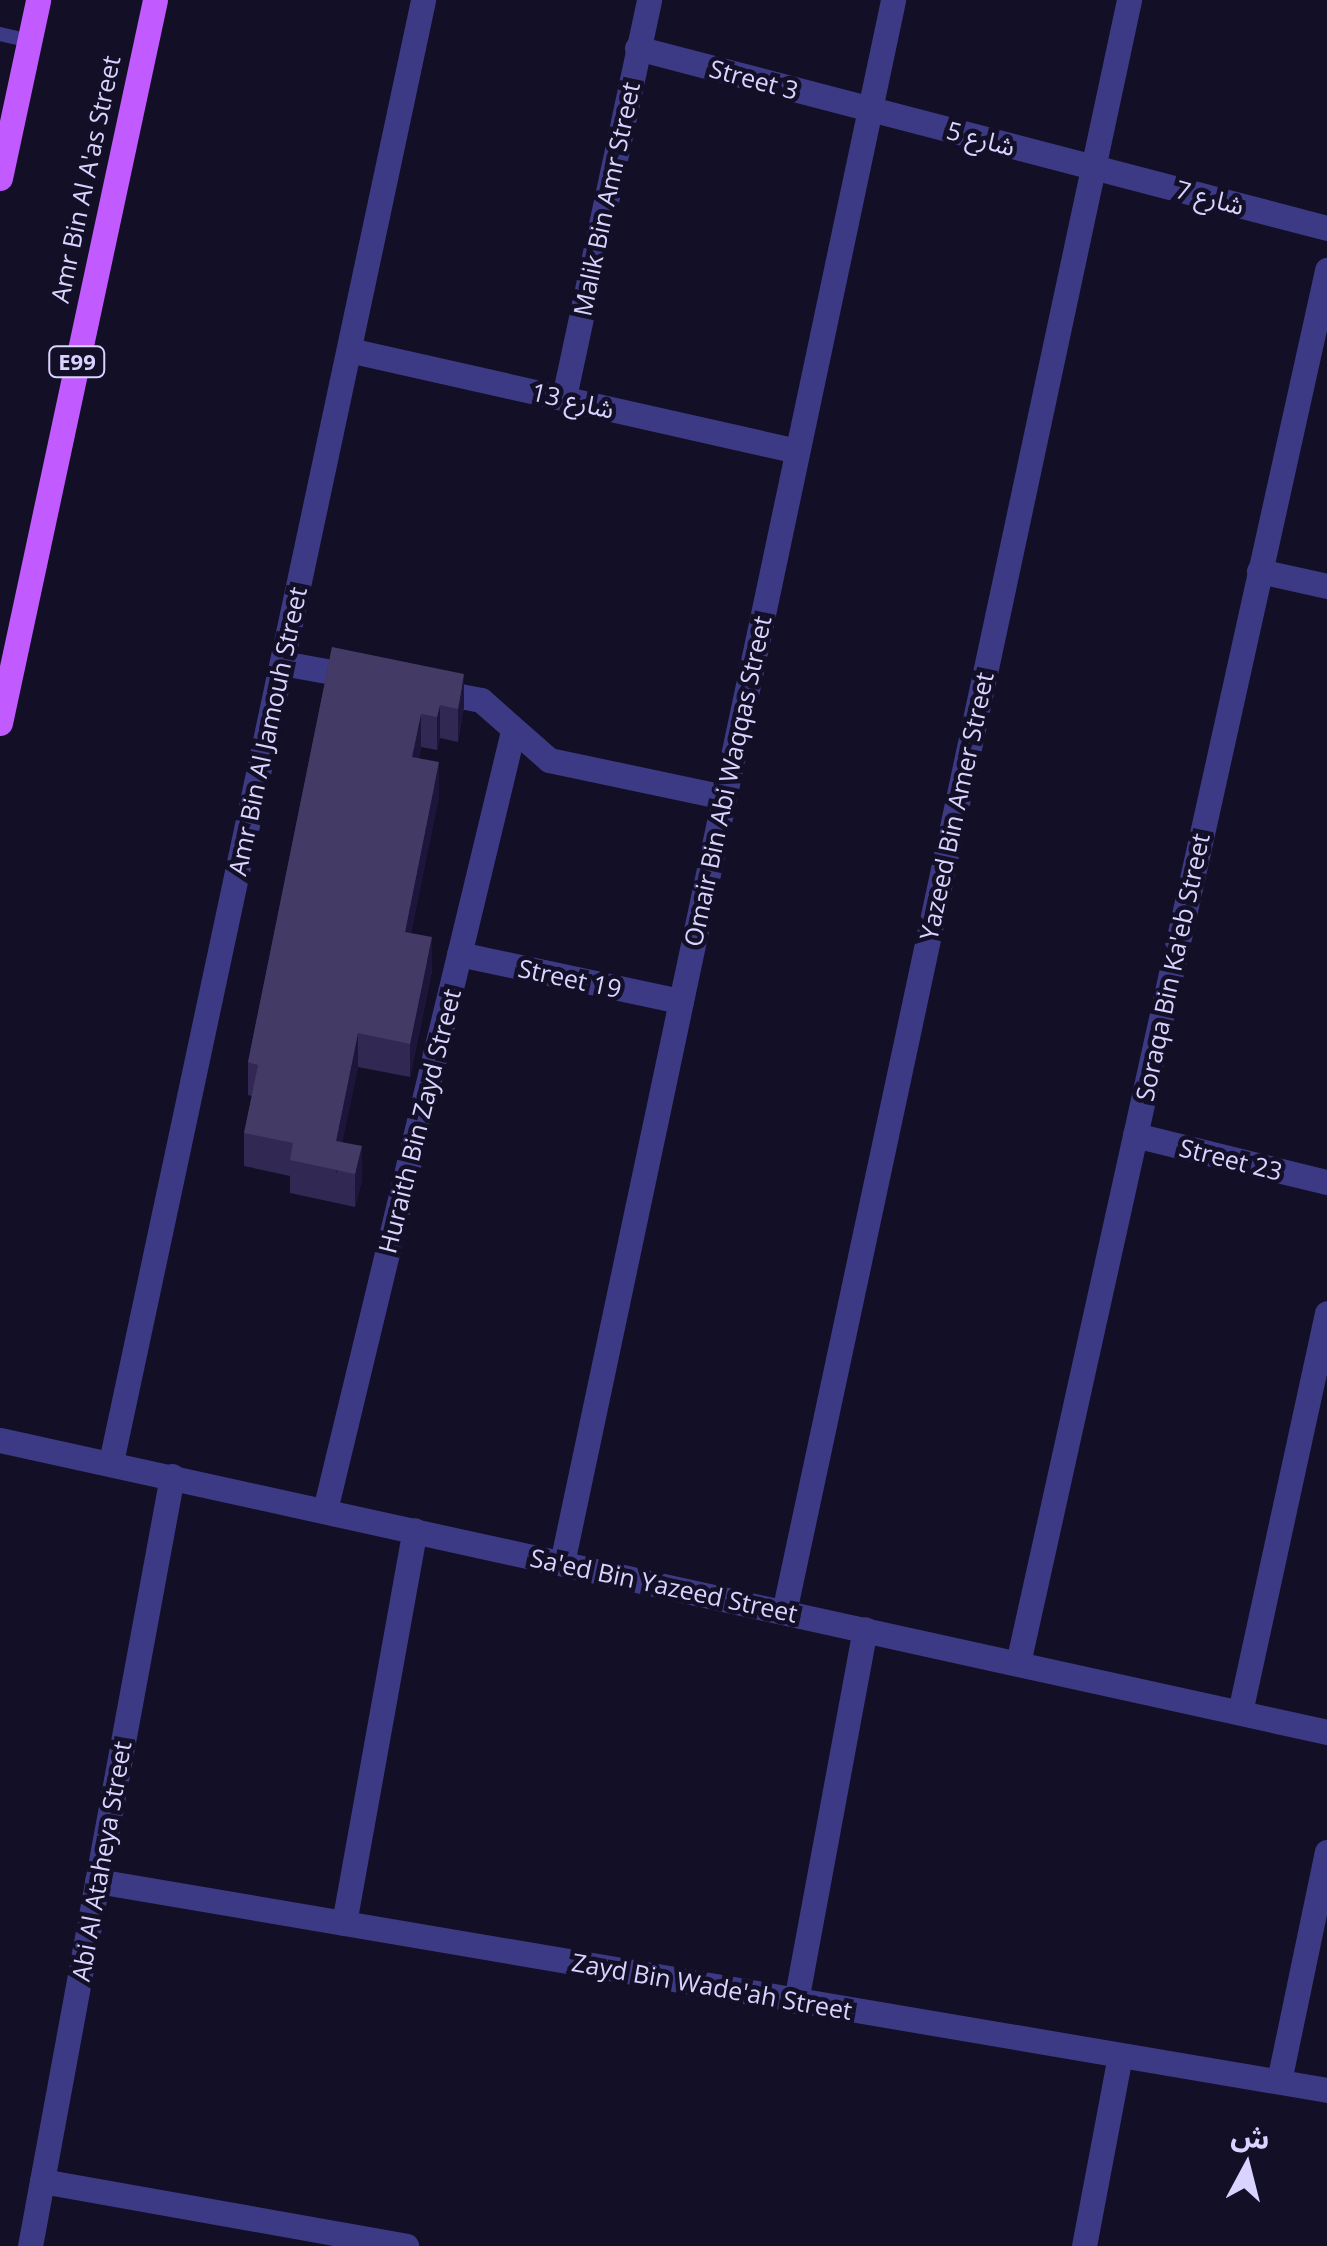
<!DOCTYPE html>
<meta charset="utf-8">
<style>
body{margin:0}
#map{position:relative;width:1327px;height:2246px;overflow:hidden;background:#130f26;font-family:"Open Sans","Noto Sans Arabic",sans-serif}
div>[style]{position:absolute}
.service>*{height:14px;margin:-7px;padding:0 7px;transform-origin:7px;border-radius:7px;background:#3d3a85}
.minor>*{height:25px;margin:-12.5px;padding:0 12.5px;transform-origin:12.5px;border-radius:12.5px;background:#3d3a85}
.tertiary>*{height:25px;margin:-12.5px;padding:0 12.5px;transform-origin:12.5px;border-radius:12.5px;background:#3d3a85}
.primary>*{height:25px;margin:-12.5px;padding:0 12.5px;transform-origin:12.5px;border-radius:12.5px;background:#c25bff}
.wall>*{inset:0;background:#312854}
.shaded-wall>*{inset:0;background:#1d163a}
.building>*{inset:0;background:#433a66}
span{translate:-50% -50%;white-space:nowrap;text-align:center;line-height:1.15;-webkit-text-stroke:9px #130f26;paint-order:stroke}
.shield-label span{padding:2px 8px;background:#130f26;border:2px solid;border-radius:8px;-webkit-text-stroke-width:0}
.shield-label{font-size:22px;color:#d9d4ff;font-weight:700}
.street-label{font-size:25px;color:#d9d4ff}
.north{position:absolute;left:1197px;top:2116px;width:100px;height:100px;-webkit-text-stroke:8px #130f26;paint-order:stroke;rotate:7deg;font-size:28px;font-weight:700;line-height:40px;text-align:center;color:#d9d4ff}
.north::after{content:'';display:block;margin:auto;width:35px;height:45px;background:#d9d4ff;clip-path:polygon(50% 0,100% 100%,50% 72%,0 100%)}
</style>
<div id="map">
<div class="service">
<i style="left:0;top:34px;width:31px;rotate:13deg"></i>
</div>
<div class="minor">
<i style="left:637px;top:48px;width:713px;rotate:14.62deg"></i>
<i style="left:349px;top:350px;width:459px;rotate:12.7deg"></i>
<i style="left:564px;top:397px;width:406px;rotate:-77.9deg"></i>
<i style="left:1259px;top:571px;width:70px;rotate:12.4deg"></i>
<i style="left:282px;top:663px;width:79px;rotate:10.2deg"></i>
<i style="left:434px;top:691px;width:48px;rotate:10.8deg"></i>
<i style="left:481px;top:700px;width:91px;rotate:41.4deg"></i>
<i style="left:549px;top:760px;width:179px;rotate:11.9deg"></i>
<i style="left:459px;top:954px;width:227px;rotate:12deg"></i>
<i style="left:1135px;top:1135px;width:198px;rotate:13.8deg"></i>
<i style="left:111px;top:1462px;width:1495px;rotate:-77.95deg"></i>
<i style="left:325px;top:1510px;width:801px;rotate:-76.43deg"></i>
<i style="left:562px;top:1563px;width:1598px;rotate:-78.04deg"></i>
<i style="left:784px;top:1612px;width:1649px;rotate:-77.92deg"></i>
<i style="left:1018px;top:1663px;width:1427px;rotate:-77.49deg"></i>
<i style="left:1240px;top:1712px;width:408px;rotate:-77.7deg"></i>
<i style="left:97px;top:1881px;width:1248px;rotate:9.64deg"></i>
<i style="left:344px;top:1923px;width:399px;rotate:-79.8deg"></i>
<i style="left:796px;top:2001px;width:378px;rotate:-79.5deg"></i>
<i style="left:1279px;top:2081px;width:234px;rotate:-78.2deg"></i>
<i style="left:42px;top:2181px;width:370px;rotate:10.1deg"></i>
<i style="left:30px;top:2246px;width:783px;rotate:-79.55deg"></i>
<i style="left:1084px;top:2246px;width:193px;rotate:-79.3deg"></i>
</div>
<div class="tertiary">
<i style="left:0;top:1440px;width:1359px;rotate:12.41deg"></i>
</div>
<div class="primary">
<i style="left:0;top:178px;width:182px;rotate:-77.9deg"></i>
<i style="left:0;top:723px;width:739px;rotate:-77.9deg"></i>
</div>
<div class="wall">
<i style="clip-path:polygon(332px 647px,464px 707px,458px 742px,440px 738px,437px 750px,421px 747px,419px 758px,439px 796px,411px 933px,432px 971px,410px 1077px,358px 1067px,342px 1142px,362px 1180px,355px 1207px,290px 1193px,290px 1176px,244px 1166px,244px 1133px,252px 1096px,248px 1095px,248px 1062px)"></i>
</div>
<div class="shaded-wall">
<i style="clip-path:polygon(464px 674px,464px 707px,458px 742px,458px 709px)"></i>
<i style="clip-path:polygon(440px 705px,440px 738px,437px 750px,437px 717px)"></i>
<i style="clip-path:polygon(421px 714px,421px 747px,412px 790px,412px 757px)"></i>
<i style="clip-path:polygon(439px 762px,439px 796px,405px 965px,405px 932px)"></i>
<i style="clip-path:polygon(432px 937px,432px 971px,410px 1077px,410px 1044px)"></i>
<i style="clip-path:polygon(358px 1033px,358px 1067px,336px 1174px,336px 1141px)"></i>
<i style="clip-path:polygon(362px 1146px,362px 1180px,355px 1207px,355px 1174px)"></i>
</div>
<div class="building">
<i style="clip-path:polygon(332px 647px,464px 674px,458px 709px,440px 705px,437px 717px,421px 714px,412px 757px,439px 762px,405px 932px,432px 937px,410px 1044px,358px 1033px,336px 1141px,362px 1146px,355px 1174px,290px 1160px,293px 1143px,244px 1133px,258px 1065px,248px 1062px)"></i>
</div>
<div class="shield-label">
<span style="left:77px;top:362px">E99</span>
</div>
<div class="street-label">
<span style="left:754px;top:79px;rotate:15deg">Street 3</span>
<span style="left:981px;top:138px;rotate:15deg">شارع 5</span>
<span style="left:85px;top:179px;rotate:-78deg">Amr Bin Al A'as Street</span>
<span style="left:1210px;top:197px;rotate:15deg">شارع 7</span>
<span style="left:606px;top:199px;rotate:-78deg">Malik Bin Amr Street</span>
<span style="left:573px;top:400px;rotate:13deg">شارع 13</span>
<span style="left:267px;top:731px;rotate:-78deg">Amr Bin Al Jamouh Street</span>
<span style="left:727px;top:781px;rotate:-78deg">Omair Bin Abi Waqqas Street</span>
<span style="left:956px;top:806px;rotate:-78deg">Yazeed Bin Amer Street</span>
<span style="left:1172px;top:967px;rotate:-78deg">Soraqa Bin Ka'eb Street</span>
<span style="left:570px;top:978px;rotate:12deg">Street 19</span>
<span style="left:419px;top:1121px;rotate:-76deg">Huraith Bin Zayd Street</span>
<span style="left:1231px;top:1159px;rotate:14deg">Street 23</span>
<span style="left:664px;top:1585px;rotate:12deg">Sa'ed Bin Yazeed Street</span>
<span style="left:101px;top:1861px;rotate:-80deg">Abi Al Ataheya Street</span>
<span style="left:712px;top:1986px;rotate:10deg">Zayd Bin Wade'ah Street</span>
</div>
<div class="north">ش</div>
</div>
